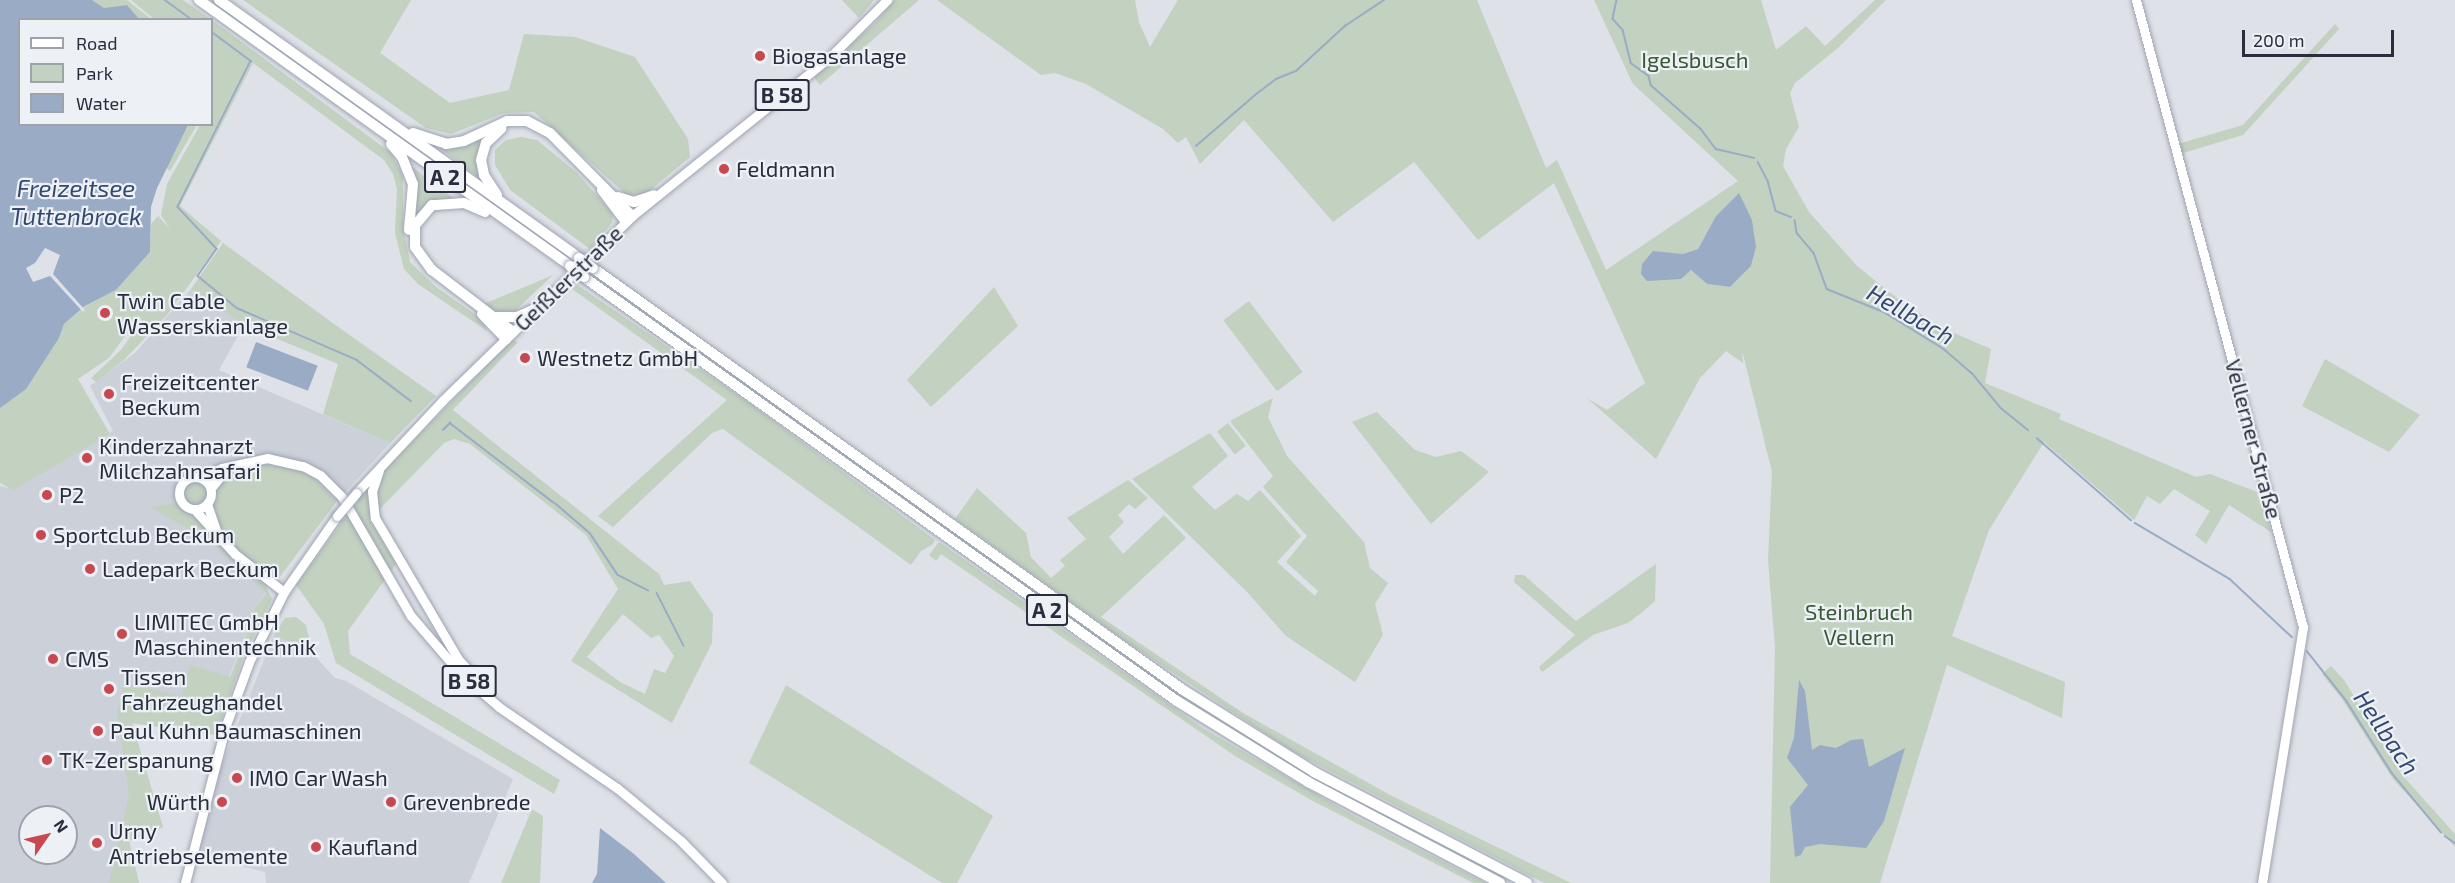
<!DOCTYPE html>
<meta charset="utf-8">
<style>
body{margin:0}
#map{position:relative;width:2455px;height:883px;overflow:hidden;background:#dee1e7;font-family:"Exo 2",sans-serif}
div>[style]{position:absolute}
.built>*{inset:0;background:#ccd0d9}
.green>*{inset:0;background:#c2d1c0;transform-origin:0 0}
.round{border-radius:50%}
.water>*{inset:0;background:#9aabc6;transform-origin:0 0}
.pier>*{inset:0;background:#dee1e7}
.stream>*{height:1.5px;margin:-0.75px;padding:0 0.75px;transform-origin:0.75px;border-radius:0.75px;background:#9aabc6}
.roads{filter:drop-shadow(0 0 2px #9ea4b2) drop-shadow(0 0 2px #9ea4b2)}
.major>*{height:9px;margin:-4.5px;padding:0 4.5px;transform-origin:4.5px;border-radius:4.5px;background:#fff}
.major>.ring{margin:-4.5px;padding:0;box-sizing:content-box;background:none;border:9px solid #fff;border-radius:50%}
.highway>*{height:10px;margin:-5px;padding:0 5px;transform-origin:5px;border-radius:5px;background:#fff}
.bridges{filter:drop-shadow(0 0 2px #9ea4b2) drop-shadow(0 0 2px #9ea4b2)}
.major-bridge>*{height:9px;margin:-4.5px;padding:0 4.5px;transform-origin:4.5px;border-radius:4.5px;background:#fff}
.highway-bridge>*{height:10px;margin:-5px;padding:0 5px;transform-origin:5px;border-radius:5px;background:#fff}
.dots>*{width:16px;height:16px;translate:-50% -50%;box-sizing:border-box;border:3px solid #edf0f5;border-radius:50%}
span{translate:-50% -50%;white-space:nowrap;text-align:center;line-height:1.15;-webkit-text-stroke:4.5px #edf0f5;paint-order:stroke}
.shield-label span{padding:2px 4px;background:#edf0f5;border:2px solid;border-radius:4px;-webkit-text-stroke-width:0}
.shield-label{font-size:21px;color:#282e3d;font-weight:700}
.poi-label{font-size:22px;color:#282e3d}
.left{translate:0 -50%;text-align:left}
.right{translate:-100% -50%;text-align:right}
.park-label{font-size:22px;color:#395836}
.street-label{font-size:22px;color:#282e3d}
.water-label{font-size:24px;color:#34496f;font-style:italic}
.legend{position:absolute;left:18px;top:18px;width:195px;height:108px;box-sizing:border-box;background:#edf0f5;border:2px solid #9ea2ab;margin:0;padding:8px 10px;list-style:none;font-size:18px;color:#282e3d}
.legend li{display:flex;align-items:center;gap:12px;height:30px}
.legend b{width:30px;border:2px solid #9ea2ab}
.north{position:absolute;left:18px;top:805px;width:60px;height:60px;box-sizing:border-box;background:#edf0f5;border:2px solid #9ea2ab;border-radius:50%;rotate:56deg;font-size:16px;font-weight:700;line-height:24px;text-align:center;color:#282e3d}
.north::after{content:'';display:block;margin:auto;width:21px;height:27px;background:#c8484f;clip-path:polygon(50% 0,100% 100%,50% 72%,0 100%)}
.scale{position:absolute;left:2242px;top:30px;width:152px;height:27px;box-sizing:border-box;border:3px solid #282e3d;border-top:0;padding-left:8px;font-size:18px;line-height:21px;white-space:nowrap;color:#282e3d;-webkit-text-stroke:4px #edf0f5;paint-order:stroke}
</style>
<div id="map">
<div class="built">
<i style="clip-path:polygon(evenodd,191px 289px,244px 325px,219px 370px,390px 443px,337px 501px,313px 478px,280px 465px,245px 466px,215px 487px,212px 512px,248px 560px,269px 574px,266px 592px,245px 622px,249px 628px,230px 674px,217px 735px,132px 723px,163px 827px,129px 841px,139px 883px,0 883px,0 486px,13px 489px,113px 431px,90px 386px,135px 353px,191px 289px,30px 817px,66px 817px,66px 853px,30px 853px,30px 817px)"></i>
<i style="clip-path:polygon(274px 635px,313px 654px,335px 678px,346px 681px,513px 779px,469px 883px,266px 883px,265px 872px,195px 854px,218px 774px)"></i>
</div>
<div class="green">
<i style="clip-path:polygon(92px 0,127px 0,151px 19px,139px 19px,127px 5px,104px 8px)"></i>
<i style="clip-path:polygon(131px 0,183px 0,210px 19px,154px 19px)"></i>
<i style="clip-path:polygon(243px 0,411px 0,380px 53px,450px 103px,509px 90px,524px 34px,575px 37px,635px 57px,688px 139px,690px 157px,647px 193px,628px 196px,534px 112px,504px 113px,451px 134px,426px 128px)"></i>
<i style="clip-path:polygon(842px 0,874px 0,859px 18px)"></i>
<i style="clip-path:polygon(894px 0,919px 0,820px 85px,814px 77px,875px 23px)"></i>
<i style="clip-path:polygon(evenodd,937px 0,1135px 0,1139px 22px,1150px 47px,1178px 0,1477px 0,1546px 168px,1557px 160px,1606px 270px,1738px 181px,1633px 84px,1594px 0,1761px 0,1776px 50px,1806px 26px,1825px 46px,1875px 0,1886px 0,1839px 47px,1795px 83px,1790px 93px,1799px 127px,1786px 149px,1783px 166px,1809px 212px,1857px 266px,1907px 306px,1947px 330px,1991px 349px,1985px 383px,2061px 414px,2059px 419px,2196px 477px,2210px 474px,2260px 493px,2271px 532px,2229px 505px,2206px 544px,2195px 535px,2210px 511px,2174px 489px,2160px 504px,2147px 496px,2134px 520px,2044px 442px,1989px 530px,1952px 636px,2065px 682px,2062px 718px,1947px 665px,1880px 883px,1770px 883px,1775px 647px,1768px 560px,1772px 472px,1742px 350px,1743px 363px,1726px 351px,1700px 378px,1656px 459px,1587px 398px,1607px 410px,1645px 383px,1554px 183px,1478px 240px,1414px 162px,1333px 222px,1244px 120px,1200px 164px,1186px 137px,1178px 143px,1163px 129px,1086px 84px,1055px 73px,1041px 75px,937px 0,1739px 193px,1756px 247px,1751px 266px,1730px 287px,1707px 284px,1691px 270px,1653px 252px,1683px 254px,1698px 249px,1716px 216px,1739px 193px)"></i>
<i style="clip-path:polygon(212px 20px,391px 153px,403px 176px,403px 227px,410px 262px,436px 287px,483px 320px,487px 331px,418px 284px,404px 269px,395px 233px,397px 189px,393px 174px,384px 160px,253px 63px,180px 206px,221px 241px,167px 315px,124px 360px,96px 382px,91px 378px,121px 350px,142px 320px,139px 317px,109px 358px,78px 379px,110px 434px,13px 490px,0 483px,0 408px,59px 338px,64px 324px,86px 306px,116px 290px,150px 252px,151px 224px,158px 216px,170px 229px,161px 215px,167px 184px,200px 125px,212px 124px)"></i>
<i style="clip-path:polygon(2335px 24px,2339px 29px,2243px 135px,2180px 154px,2178px 144px,2243px 125px)"></i>
<i style="clip-path:polygon(188px 125px,197px 125px,170px 171px,166px 168px)"></i>
<i style="clip-path:polygon(497px 129px,488px 138px,484px 181px,436px 145px)"></i>
<i style="clip-path:polygon(521px 137px,537px 140px,576px 172px,613px 214px,612px 223px,590px 249px,510px 190px,495px 165px,495px 150px,506px 140px)"></i>
<i style="clip-path:polygon(411px 166px,455px 199px,433px 202px,415px 221px,416px 183px)"></i>
<i style="clip-path:polygon(223px 243px,334px 324px,436px 396px,390px 443px,323px 414px,338px 364px,244px 325px,191px 289px)"></i>
<i style="clip-path:polygon(553px 275px,515px 311px,498px 313px,484px 304px)"></i>
<i style="clip-path:polygon(576px 284px,749px 403px,935px 540px,932px 545px,921px 551px,911px 565px,723px 429px,712px 433px,613px 527px,598px 516px,727px 400px,572px 289px)"></i>
<i style="clip-path:polygon(994px 287px,1018px 326px,931px 407px,907px 380px)"></i>
<i style="left:1249px;top:301px;width:89px;height:32px;rotate:53deg"></i>
<i style="clip-path:polygon(evenodd,512px 340px,518px 342px,453px 410px,659px 574px,664px 585px,690px 581px,713px 614px,712px 643px,672px 723px,571px 661px,618px 589px,586px 535px,470px 444px,454px 439px,444px 443px,369px 520px,399px 560px,348px 631px,350px 654px,560px 780px,554px 794px,336px 663px,324px 624px,296px 585px,368px 487px,512px 340px,623px 614px,651px 638px,659px 635px,674px 656px,665px 673px,654px 669px,645px 694px,620px 682px,587px 657px,623px 614px)"></i>
<i style="clip-path:polygon(2325px 359px,2420px 415px,2389px 452px,2302px 406px)"></i>
<i style="clip-path:polygon(1273px 398px,1268px 417px,1287px 456px,1364px 542px,1370px 568px,1388px 583px,1375px 604px,1383px 635px,1355px 682px,1286px 636px,1248px 593px,1132px 479px,1210px 433px,1228px 456px,1192px 487px,1215px 510px,1237px 494px,1248px 501px,1260px 490px,1301px 536px,1277px 562px,1315px 596px,1318px 591px,1286px 562px,1307px 536px,1263px 487px,1273px 476px,1230px 421px)"></i>
<i style="clip-path:polygon(1377px 412px,1415px 450px,1436px 457px,1461px 451px,1489px 472px,1431px 524px,1352px 422px)"></i>
<i style="left:1228px;top:423px;width:29px;height:14px;rotate:52deg"></i>
<i style="clip-path:polygon(264px 464px,297px 469px,313px 478px,337px 501px,279px 578px,248px 560px,229px 542px,212px 512px,215px 487px,228px 473px)"></i>
<i style="clip-path:polygon(1128px 480px,1148px 498px,1135px 509px,1129px 504px,1118px 515px,1124px 522px,1109px 537px,1123px 554px,1164px 515px,1186px 538px,1101px 617px,1243px 713px,1392px 796px,1571px 883px,1544px 883px,1292px 751px,1125px 641px,955px 519px,977px 488px,1026px 533px,1031px 557px,1051px 578px,1065px 566px,1060px 560px,1086px 539px,1067px 518px)"></i>
<i class="round" style="left:182px;top:481px;width:26px;height:26px"></i>
<i style="clip-path:polygon(175px 503px,195px 514px,232px 556px,265px 585px,272px 599px,243px 658px,216px 735px,132px 723px,163px 827px,129px 841px,139px 883px,109px 883px,129px 795px,117px 713px,125px 683px,182px 696px,190px 665px,230px 677px,249px 628px,245px 622px,266px 593px,211px 542px,150px 507px)"></i>
<i style="clip-path:polygon(939px 542px,1204px 729px,1356px 817px,1485px 883px,1473px 883px,1311px 800px,1235px 756px,941px 554px,936px 561px,929px 555px)"></i>
<i style="clip-path:polygon(1656px 564px,1655px 601px,1641px 613px,1628px 623px,1593px 635px,1542px 672px,1539px 667px,1575px 635px,1514px 582px,1515px 575px,1524px 575px,1576px 621px)"></i>
<i style="clip-path:polygon(296px 617px,306px 625px,313px 654px,274px 635px,285px 618px)"></i>
<i style="clip-path:polygon(2331px 666px,2344px 680px,2403px 776px,2455px 834px,2455px 847px,2393px 779px,2342px 699px,2322px 674px)"></i>
<i style="clip-path:polygon(786px 685px,993px 816px,957px 883px,942px 883px,749px 763px)"></i>
<i style="clip-path:polygon(532px 809px,543px 816px,540px 883px,501px 883px)"></i>
</div>
<div class="water">
<i style="clip-path:polygon(0 0,92px 0,104px 8px,127px 5px,139px 19px,20px 20px,20px 124px,188px 125px,157px 188px,151px 207px,150px 252px,116px 290px,85px 306px,64px 324px,59px 338px,26px 389px,0 408px)"></i>
<i style="clip-path:polygon(1739px 193px,1752px 220px,1756px 247px,1751px 266px,1730px 287px,1707px 284px,1691px 270px,1681px 279px,1647px 281px,1641px 274px,1642px 264px,1653px 251px,1683px 254px,1698px 249px,1716px 216px)"></i>
<i style="left:256px;top:342px;width:66px;height:27px;rotate:21deg"></i>
<i style="clip-path:polygon(1799px 680px,1805px 691px,1812px 750px,1820px 745px,1836px 748px,1851px 740px,1863px 739px,1869px 767px,1905px 748px,1884px 821px,1866px 848px,1820px 844px,1805px 847px,1801px 855px,1795px 857px,1790px 807px,1808px 785px,1787px 758px,1794px 738px)"></i>
<i style="clip-path:polygon(600px 828px,634px 854px,666px 883px,592px 883px,597px 874px)"></i>
</div>
<div class="pier">
<i style="clip-path:polygon(45px 248px,60px 255px,53px 274px,85px 310px,83px 312px,50px 276px,33px 282px,26px 268px,35px 263px)"></i>
</div>
<div class="stream">
<i style="left:165px;top:0;width:34px;rotate:36deg"></i>
<i style="left:1617px;top:0;width:19px;rotate:102deg"></i>
<i style="left:1613px;top:19px;width:15px;rotate:48deg"></i>
<i style="left:1623px;top:30px;width:34px;rotate:76deg"></i>
<i style="left:1631px;top:63px;width:22px;rotate:36deg"></i>
<i style="left:1649px;top:76px;width:9px;rotate:77deg"></i>
<i style="left:1651px;top:85px;width:67px;rotate:41.3deg"></i>
<i style="left:1701px;top:129px;width:25px;rotate:53deg"></i>
<i style="left:1716px;top:149px;width:39px;rotate:13deg"></i>
<i style="left:212px;top:32px;width:49px;rotate:36.6deg"></i>
<i style="left:251px;top:61px;width:163px;rotate:116.6deg"></i>
<i style="left:178px;top:207px;width:57px;rotate:47.1deg"></i>
<i style="left:217px;top:249px;width:33px;rotate:125deg"></i>
<i style="left:198px;top:276px;width:50px;rotate:39.4deg"></i>
<i style="left:237px;top:308px;width:131px;rotate:23.4deg"></i>
<i style="left:357px;top:360px;width:68px;rotate:37.2deg"></i>
<i style="left:1196px;top:146px;width:78px;rotate:-40.8deg"></i>
<i style="left:1255px;top:95px;width:26px;rotate:-37deg"></i>
<i style="left:1276px;top:79px;width:22px;rotate:-22deg"></i>
<i style="left:1296px;top:71px;width:67px;rotate:-42.6deg"></i>
<i style="left:1345px;top:26px;width:47px;rotate:-33.7deg"></i>
<i style="left:1758px;top:162px;width:21px;rotate:62deg"></i>
<i style="left:1768px;top:181px;width:31px;rotate:75deg"></i>
<i style="left:1776px;top:211px;width:16px;rotate:22deg"></i>
<i style="left:1795px;top:220px;width:13px;rotate:81deg"></i>
<i style="left:1797px;top:233px;width:26px;rotate:50deg"></i>
<i style="left:1814px;top:253px;width:38px;rotate:70deg"></i>
<i style="left:1827px;top:289px;width:61px;rotate:22deg"></i>
<i style="left:1884px;top:312px;width:70px;rotate:31.7deg"></i>
<i style="left:1944px;top:349px;width:37px;rotate:41deg"></i>
<i style="left:1972px;top:373px;width:45px;rotate:50.4deg"></i>
<i style="left:2001px;top:408px;width:35px;rotate:39deg"></i>
<i style="left:443px;top:430px;width:10px;rotate:-45deg"></i>
<i style="left:450px;top:423px;width:130px;rotate:37.5deg"></i>
<i style="left:2037px;top:438px;width:125px;rotate:41.1deg"></i>
<i style="left:555px;top:503px;width:46px;rotate:40.6deg"></i>
<i style="left:590px;top:533px;width:50px;rotate:56.3deg"></i>
<i style="left:618px;top:575px;width:34px;rotate:27deg"></i>
<i style="left:2135px;top:523px;width:110px;rotate:30.5deg"></i>
<i style="left:2230px;top:579px;width:85px;rotate:43.1deg"></i>
<i style="left:657px;top:593px;width:59px;rotate:63deg"></i>
<i style="left:2307px;top:651px;width:63px;rotate:51.5deg"></i>
<i style="left:2346px;top:700px;width:86px;rotate:57.8deg"></i>
<i style="left:2392px;top:773px;width:77px;rotate:50.3deg"></i>
<i style="left:2445px;top:836px;width:12px;rotate:35deg"></i>
</div>
<div class="roads">
<div class="major">
<i style="left:2136px;top:0;width:649px;rotate:75.09deg"></i>
<i style="left:2303px;top:627px;width:259px;rotate:99.1deg"></i>
<i style="left:379px;top:470px;width:22px;rotate:108deg"></i>
<i style="left:372px;top:491px;width:27px;rotate:84deg"></i>
<i style="left:375px;top:518px;width:164px;rotate:59.5deg"></i>
<i style="left:458px;top:659px;width:40px;rotate:47deg"></i>
<i class="ring" style="left:179px;top:477px;width:23px;height:23px"></i>
<i style="left:202px;top:478px;width:22px;rotate:-27deg"></i>
<i style="left:222px;top:468px;width:46px;rotate:-12.5deg"></i>
<i style="left:267px;top:458px;width:37px;rotate:13deg"></i>
<i style="left:303px;top:466px;width:19px;rotate:28deg"></i>
<i style="left:320px;top:475px;width:31px;rotate:45deg"></i>
<i style="left:342px;top:497px;width:138px;rotate:59.9deg"></i>
<i style="left:411px;top:616px;width:75px;rotate:49.3deg"></i>
<i style="left:460px;top:673px;width:52px;rotate:41.1deg"></i>
<i style="left:499px;top:707px;width:143px;rotate:34.5deg"></i>
<i style="left:617px;top:788px;width:83px;rotate:39.6deg"></i>
<i style="left:681px;top:841px;width:59px;rotate:45.7deg"></i>
<i style="left:211px;top:488px;width:26px;rotate:-51deg"></i>
<i style="left:356px;top:493px;width:127px;rotate:-46.9deg"></i>
<i style="left:443px;top:400px;width:264px;rotate:-44.2deg"></i>
<i style="left:632px;top:216px;width:254px;rotate:-38.8deg"></i>
<i style="left:830px;top:57px;width:81px;rotate:-45deg"></i>
<i style="left:207px;top:504px;width:28px;rotate:71deg"></i>
<i style="left:194px;top:509px;width:61px;rotate:47.7deg"></i>
<i style="left:235px;top:554px;width:62px;rotate:37.8deg"></i>
<i style="left:185px;top:883px;width:163px;rotate:-75.5deg"></i>
<i style="left:226px;top:725px;width:67px;rotate:-69.9deg"></i>
<i style="left:249px;top:662px;width:78px;rotate:-63.4deg"></i>
<i style="left:284px;top:592px;width:93px;rotate:-55.1deg"></i>
</div>
<div class="highway">
<i style="left:199px;top:0;width:457px;rotate:35.6deg"></i>
<i style="left:219px;top:0;width:443px;rotate:35.6deg"></i>
<i style="left:413px;top:133px;width:35px;rotate:18deg"></i>
<i style="left:446px;top:144px;width:18px;rotate:-9deg"></i>
<i style="left:464px;top:141px;width:47px;rotate:-24.9deg"></i>
<i style="left:507px;top:121px;width:20px"></i>
<i style="left:527px;top:121px;width:26px;rotate:28deg"></i>
<i style="left:550px;top:133px;width:117px;rotate:45.3deg"></i>
<i style="left:391px;top:144px;width:17px;rotate:50deg"></i>
<i style="left:402px;top:157px;width:29px;rotate:68deg"></i>
<i style="left:413px;top:184px;width:46px;rotate:95deg"></i>
<i style="left:602px;top:190px;width:40px;rotate:53deg"></i>
<i style="left:497px;top:195px;width:24px;rotate:-123deg"></i>
<i style="left:484px;top:175px;width:15px;rotate:-101deg"></i>
<i style="left:481px;top:160px;width:18px;rotate:-74deg"></i>
<i style="left:486px;top:143px;width:21px;rotate:-43deg"></i>
<i style="left:618px;top:197px;width:17px;rotate:17deg"></i>
<i style="left:634px;top:202px;width:21px;rotate:-19deg"></i>
<i style="left:485px;top:212px;width:23px;rotate:-157deg"></i>
<i style="left:464px;top:203px;width:32px;rotate:176deg"></i>
<i style="left:432px;top:205px;width:26px;rotate:130deg"></i>
<i style="left:415px;top:225px;width:22px;rotate:90deg"></i>
<i style="left:415px;top:247px;width:29px;rotate:54deg"></i>
<i style="left:432px;top:270px;width:102px;rotate:37.4deg"></i>
<i style="left:593px;top:268px;width:725px;rotate:35.57deg"></i>
<i style="left:1183px;top:690px;width:155px;rotate:32deg"></i>
<i style="left:1314px;top:772px;width:240px;rotate:27.5deg"></i>
<i style="left:584px;top:277px;width:729px;rotate:35.57deg"></i>
<i style="left:1177px;top:701px;width:154px;rotate:31.7deg"></i>
<i style="left:1308px;top:782px;width:217px;rotate:27.7deg"></i>
<i style="left:482px;top:314px;width:35px;rotate:46deg"></i>
<i style="left:496px;top:317px;width:21px"></i>
<i style="left:517px;top:317px;width:17px;rotate:-24deg"></i>
</div>
</div>
<div class="bridges">
<div class="major-bridge">
<i style="left:337px;top:516px;width:30px;rotate:-50deg"></i>
</div>
<div class="highway-bridge">
<i style="left:579px;top:258px;width:17px;rotate:36deg"></i>
<i style="left:570px;top:266px;width:18px;rotate:38deg"></i>
</div>
</div>
<div class="dots">
<i style="left:760px;top:56px;background:#c8484f"></i>
<i style="left:724px;top:169px;background:#c8484f"></i>
<i style="left:105px;top:313px;background:#c8484f"></i>
<i style="left:525px;top:358px;background:#c8484f"></i>
<i style="left:109px;top:394px;background:#c8484f"></i>
<i style="left:87px;top:458px;background:#c8484f"></i>
<i style="left:47px;top:495px;background:#c8484f"></i>
<i style="left:41px;top:535px;background:#c8484f"></i>
<i style="left:90px;top:569px;background:#c8484f"></i>
<i style="left:122px;top:634px;background:#c8484f"></i>
<i style="left:53px;top:659px;background:#c8484f"></i>
<i style="left:109px;top:689px;background:#c8484f"></i>
<i style="left:98px;top:731px;background:#c8484f"></i>
<i style="left:47px;top:760px;background:#c8484f"></i>
<i style="left:237px;top:778px;background:#c8484f"></i>
<i style="left:222px;top:802px;background:#c8484f"></i>
<i style="left:391px;top:802px;background:#c8484f"></i>
<i style="left:97px;top:843px;background:#c8484f"></i>
<i style="left:316px;top:847px;background:#c8484f"></i>
</div>
<div class="shield-label">
<span style="left:782px;top:95px">B 58</span>
<span style="left:445px;top:177px">A 2</span>
<span style="left:1047px;top:610px">A 2</span>
<span style="left:469px;top:681px">B 58</span>
</div>
<div class="poi-label">
<span class="left" style="left:772px;top:56px">Biogasanlage</span>
<span class="left" style="left:736px;top:169px">Feldmann</span>
<span class="left" style="left:117px;top:313px">Twin Cable<br>Wasserskianlage</span>
<span class="left" style="left:537px;top:358px">Westnetz GmbH</span>
<span class="left" style="left:121px;top:394px">Freizeitcenter<br>Beckum</span>
<span class="left" style="left:99px;top:458px">Kinderzahnarzt<br>Milchzahnsafari</span>
<span class="left" style="left:59px;top:495px">P2</span>
<span class="left" style="left:53px;top:535px">Sportclub Beckum</span>
<span class="left" style="left:102px;top:569px">Ladepark Beckum</span>
<span class="left" style="left:134px;top:634px">LIMITEC GmbH<br>Maschinentechnik</span>
<span class="left" style="left:65px;top:659px">CMS</span>
<span class="left" style="left:121px;top:689px">Tissen<br>Fahrzeughandel</span>
<span class="left" style="left:110px;top:731px">Paul Kuhn Baumaschinen</span>
<span class="left" style="left:59px;top:760px">TK-Zerspanung</span>
<span class="left" style="left:249px;top:778px">IMO Car Wash</span>
<span class="right" style="left:210px;top:802px">Würth</span>
<span class="left" style="left:403px;top:802px">Grevenbrede</span>
<span class="left" style="left:109px;top:843px">Urny<br>Antriebselemente</span>
<span class="left" style="left:328px;top:847px">Kaufland</span>
</div>
<div class="park-label">
<span style="left:1695px;top:60px">Igelsbusch</span>
<span style="left:1859px;top:624px">Steinbruch<br>Vellern</span>
</div>
<div class="street-label">
<span style="left:568px;top:278px;rotate:-44deg">Geißlerstraße</span>
<span style="left:2254px;top:439px;rotate:75deg">Vellerner Straße</span>
</div>
<div class="water-label">
<span style="left:76px;top:202px">Freizeitsee<br>Tuttenbrock</span>
<span style="left:1911px;top:314px;rotate:30deg">Hellbach</span>
<span style="left:2387px;top:732px;rotate:56deg">Hellbach</span>
</div>
<ul class="legend">
<li><b style="height:8px;background:#fff"></b>Road</li>
<li><b style="height:16px;background:#c2d1c0"></b>Park</li>
<li><b style="height:16px;background:#9aabc6"></b>Water</li>
</ul>
<div class="north">N</div>
<div class="scale">200 m</div>
</div>
